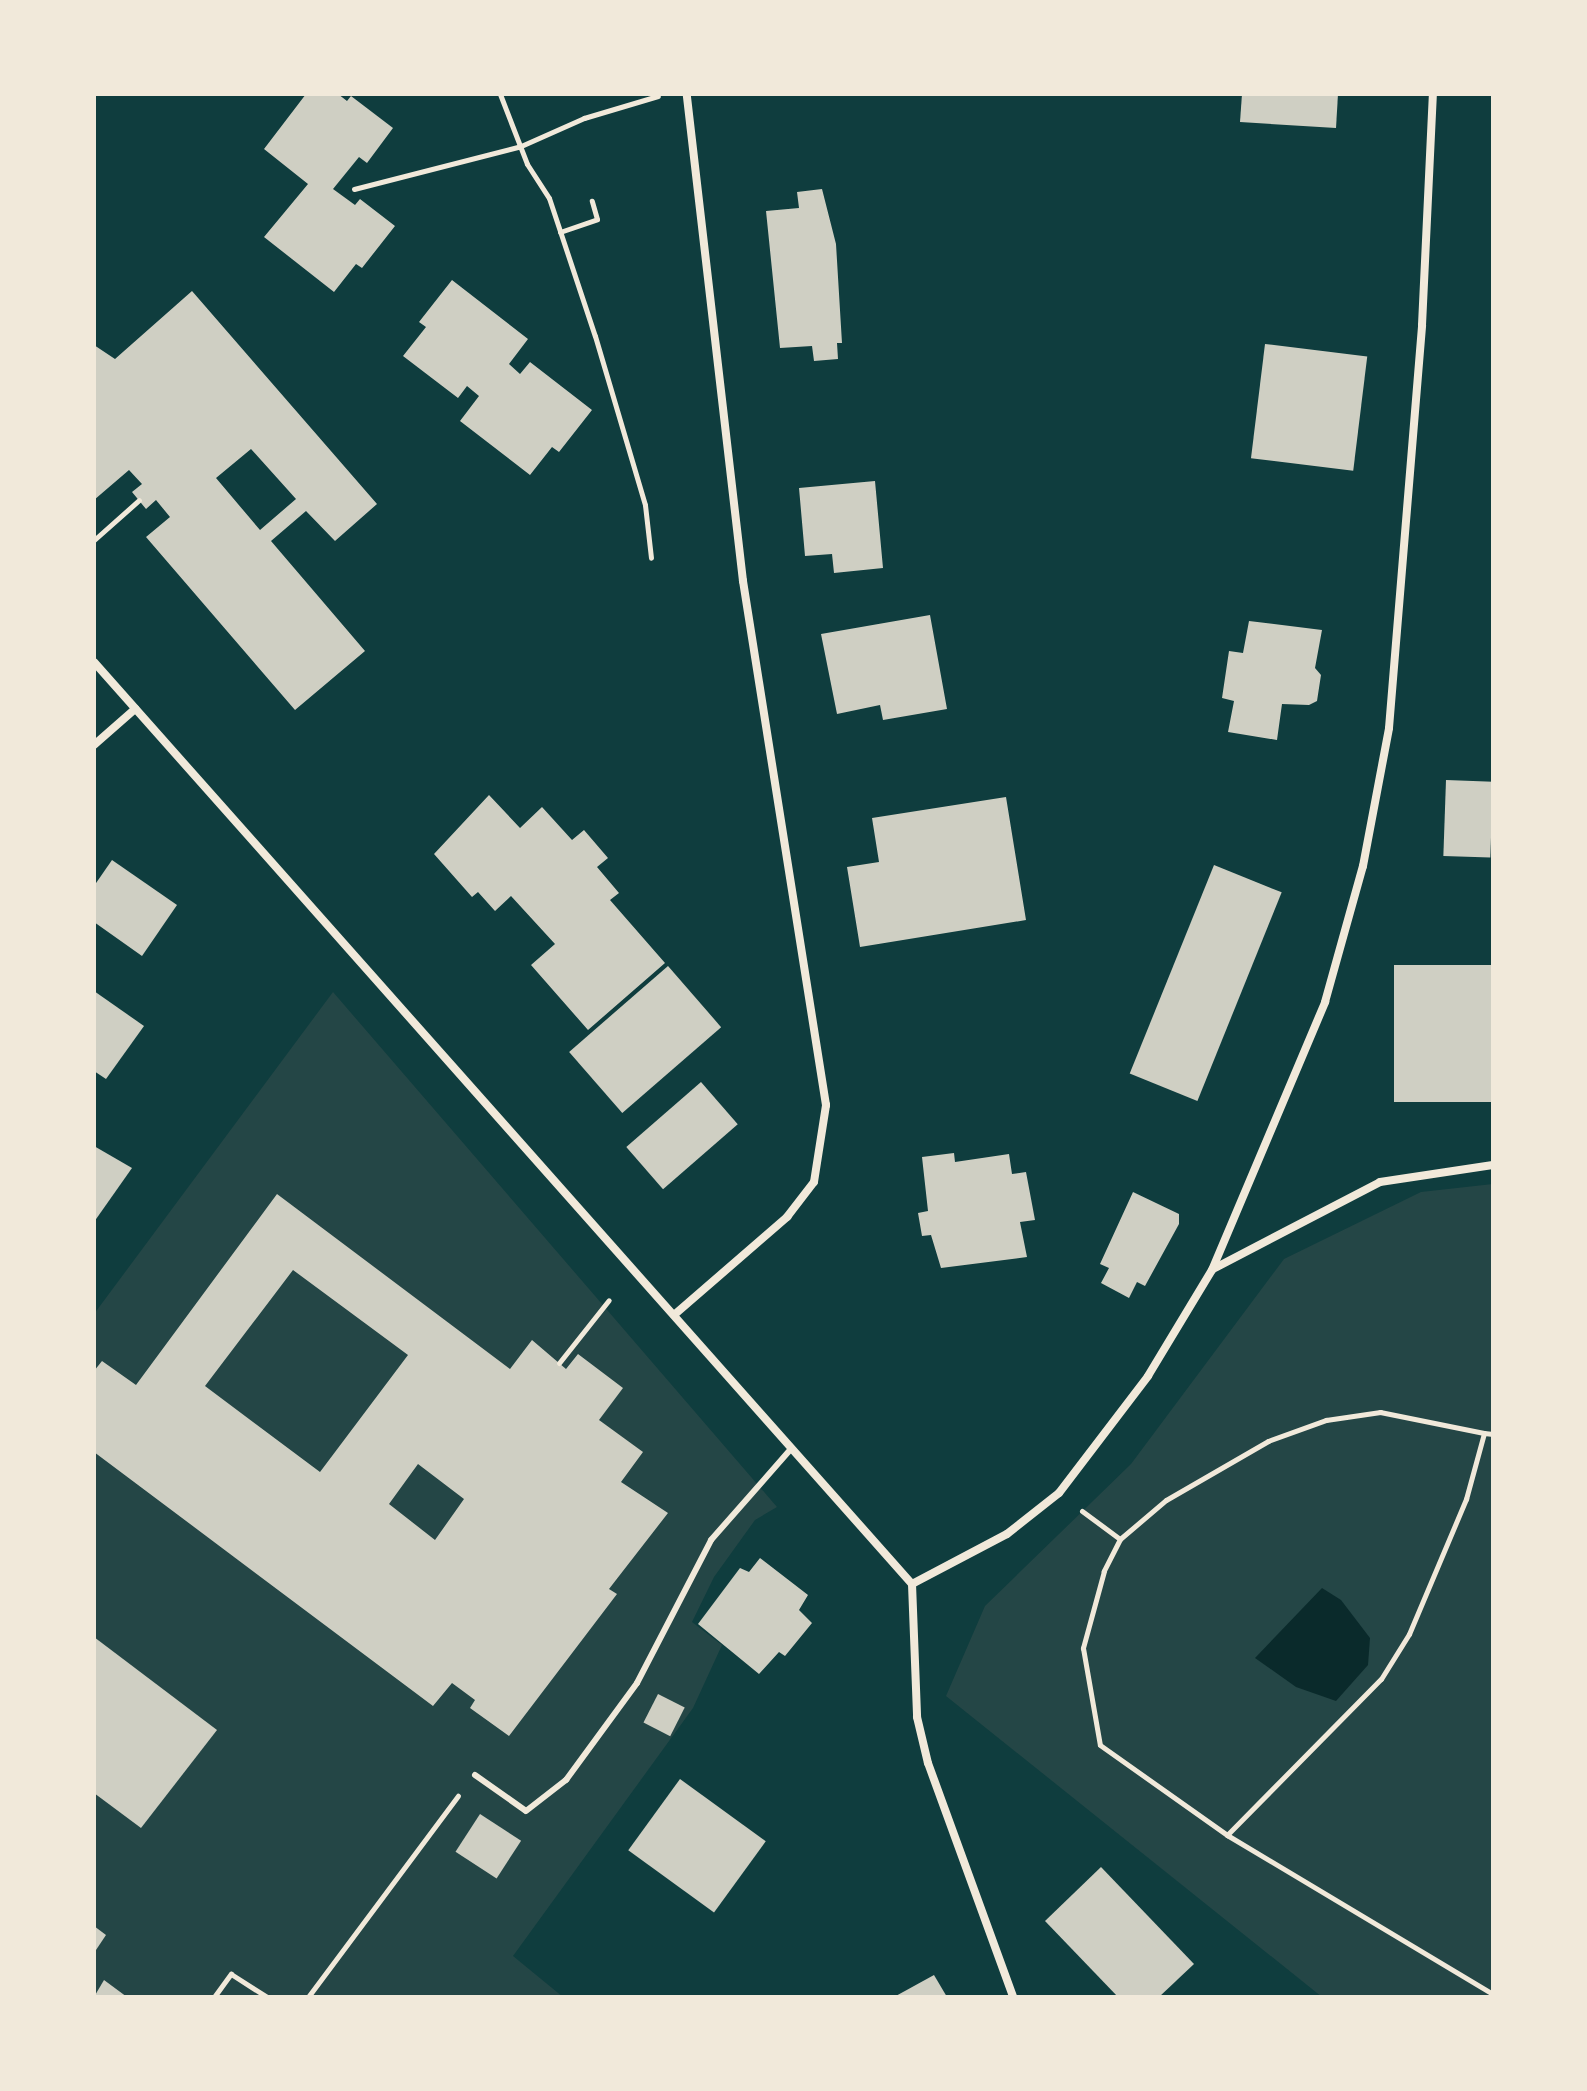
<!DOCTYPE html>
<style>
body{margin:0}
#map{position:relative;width:1587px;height:2091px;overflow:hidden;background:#0f3d3e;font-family:Commissioner,sans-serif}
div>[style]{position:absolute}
.green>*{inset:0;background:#244646}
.water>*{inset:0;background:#0a2a2b}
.building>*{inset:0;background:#cfcfc3;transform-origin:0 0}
.path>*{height:5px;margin:-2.5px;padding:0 2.5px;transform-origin:2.5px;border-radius:2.5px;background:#f1e9da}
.service>*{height:6px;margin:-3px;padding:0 3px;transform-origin:3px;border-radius:3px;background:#f1e9da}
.minor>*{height:8px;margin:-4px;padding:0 4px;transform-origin:4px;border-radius:4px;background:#f1e9da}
span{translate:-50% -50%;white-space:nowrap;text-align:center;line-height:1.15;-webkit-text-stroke:7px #f1e9da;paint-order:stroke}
.frame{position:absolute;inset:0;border:96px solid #f1e9da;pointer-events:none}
</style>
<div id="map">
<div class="green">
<i style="clip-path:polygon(333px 992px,777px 1507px,755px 1520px,714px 1577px,692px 1622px,722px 1645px,693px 1708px,513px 1956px,563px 1997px,94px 1997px,94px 1314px)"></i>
<i style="clip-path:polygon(1493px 1184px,1493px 1997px,1322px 1997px,946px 1696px,985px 1606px,1131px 1464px,1284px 1259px,1421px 1192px)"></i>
</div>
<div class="water">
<i style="clip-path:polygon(1322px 1588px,1341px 1600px,1370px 1638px,1368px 1665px,1336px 1701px,1296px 1687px,1255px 1658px)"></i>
</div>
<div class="building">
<i style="clip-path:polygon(306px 94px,338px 94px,347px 101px,351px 96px,393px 128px,367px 163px,359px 157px,333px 189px,355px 205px,360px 199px,395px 226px,362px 268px,356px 264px,334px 292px,264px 237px,308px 184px,264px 149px)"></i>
<i style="clip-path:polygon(1242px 94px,1338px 94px,1336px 128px,1240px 122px)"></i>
<i style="clip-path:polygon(822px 189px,836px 244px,842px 343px,837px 343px,838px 359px,814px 361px,812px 346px,780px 348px,766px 211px,799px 208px,797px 192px)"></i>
<i style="clip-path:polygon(452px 280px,528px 339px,509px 364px,520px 374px,530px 362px,592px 410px,559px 452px,552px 447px,530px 475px,460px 421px,479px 396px,467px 386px,458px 398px,403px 356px,426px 327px,419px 322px)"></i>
<i style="clip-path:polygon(evenodd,192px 291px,377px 504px,335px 541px,306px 511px,271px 541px,365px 651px,295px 710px,146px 537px,170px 517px,156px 500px,146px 509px,132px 492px,142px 484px,129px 470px,94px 500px,94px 345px,115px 359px,192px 291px,251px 449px,296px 499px,260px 530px,216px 478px,251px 449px)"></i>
<i style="left:1265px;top:344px;width:103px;height:115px;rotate:7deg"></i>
<i style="clip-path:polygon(875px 481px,883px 568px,834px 573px,832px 554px,805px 556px,799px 488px)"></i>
<i style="clip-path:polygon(930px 615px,947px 709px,883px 720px,880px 705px,837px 714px,821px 634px)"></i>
<i style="clip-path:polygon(1249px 621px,1322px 630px,1315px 668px,1321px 675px,1317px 701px,1309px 705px,1282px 704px,1277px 740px,1228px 732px,1234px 701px,1222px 698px,1229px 651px,1243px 653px)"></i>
<i style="left:1446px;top:780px;width:47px;height:76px;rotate:2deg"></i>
<i style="clip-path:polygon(489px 795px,520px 828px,542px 807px,572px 840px,584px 830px,608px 858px,597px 867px,619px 893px,610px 900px,665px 963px,588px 1030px,531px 965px,555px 944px,511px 896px,495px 911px,478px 892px,472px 897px,434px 854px)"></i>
<i style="clip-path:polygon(1006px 797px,1026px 920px,860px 947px,847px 867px,879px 862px,872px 818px)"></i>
<i style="clip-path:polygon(112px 860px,177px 905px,142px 956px,94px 922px,94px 886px)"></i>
<i style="left:1214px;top:865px;width:73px;height:225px;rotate:22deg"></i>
<i style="left:1394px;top:965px;width:99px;height:137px"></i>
<i style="left:668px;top:966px;width:81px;height:131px;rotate:49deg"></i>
<i style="clip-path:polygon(94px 991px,144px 1026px,106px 1079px,94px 1071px)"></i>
<i style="left:701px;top:1082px;width:56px;height:99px;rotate:49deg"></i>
<i style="clip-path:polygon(94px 1146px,132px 1168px,94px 1222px)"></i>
<i style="clip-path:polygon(954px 1153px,955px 1162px,1009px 1154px,1012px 1174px,1026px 1172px,1035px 1220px,1020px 1222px,1027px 1257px,941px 1268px,931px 1235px,922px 1236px,918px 1213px,928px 1211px,922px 1157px)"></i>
<i style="clip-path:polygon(1133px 1192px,1179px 1214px,1179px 1224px,1145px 1286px,1137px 1282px,1129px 1298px,1101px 1283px,1109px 1268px,1100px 1264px)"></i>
<i style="clip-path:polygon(evenodd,277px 1194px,510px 1369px,532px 1340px,566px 1369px,578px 1354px,623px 1388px,599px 1420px,643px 1452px,621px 1482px,668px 1513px,609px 1589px,617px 1594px,509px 1736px,470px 1708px,475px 1700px,452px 1683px,433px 1706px,94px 1452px,94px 1371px,102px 1361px,136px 1385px,277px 1194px,293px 1270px,408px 1355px,320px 1472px,205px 1386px,293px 1270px,277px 1194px,418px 1464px,464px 1499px,435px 1540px,389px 1504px,418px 1464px)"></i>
<i style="clip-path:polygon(760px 1558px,808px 1595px,799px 1610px,812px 1623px,785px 1656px,779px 1652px,759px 1674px,698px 1624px,740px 1568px,749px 1572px)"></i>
<i style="clip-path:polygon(94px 1637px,217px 1730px,141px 1828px,94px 1793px)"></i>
<i style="left:658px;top:1694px;width:30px;height:32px;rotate:27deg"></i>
<i style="left:680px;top:1779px;width:106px;height:88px;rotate:36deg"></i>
<i style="left:480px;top:1814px;width:49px;height:45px;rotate:33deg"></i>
<i style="clip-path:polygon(1101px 1867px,1194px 1964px,1159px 1997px,1118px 1997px,1045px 1921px)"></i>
<i style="clip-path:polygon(94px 1926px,106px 1935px,94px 1953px)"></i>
<i style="clip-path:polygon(934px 1975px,947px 1997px,894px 1997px)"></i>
<i style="clip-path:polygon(104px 1980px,127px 1997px,94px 1997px)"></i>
</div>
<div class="path">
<i style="left:500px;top:94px;width:75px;rotate:68.9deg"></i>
<i style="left:527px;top:164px;width:40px;rotate:57.1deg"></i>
<i style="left:549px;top:198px;width:145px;rotate:71.6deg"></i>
<i style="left:595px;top:336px;width:176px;rotate:73.5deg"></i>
<i style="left:645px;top:505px;width:53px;rotate:83.5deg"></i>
<i style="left:354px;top:189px;width:172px;rotate:-14.4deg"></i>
<i style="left:521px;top:146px;width:69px;rotate:-24deg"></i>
<i style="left:584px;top:118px;width:77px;rotate:-16.6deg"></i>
<i style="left:560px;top:232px;width:39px;rotate:-19deg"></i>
<i style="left:597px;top:219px;width:19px;rotate:-106deg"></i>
<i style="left:94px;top:540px;width:60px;rotate:-41.6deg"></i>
<i style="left:559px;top:1363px;width:80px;rotate:-51.6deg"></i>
<i style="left:1082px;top:1511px;width:47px;rotate:36.4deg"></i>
<i style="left:1120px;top:1539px;width:36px;rotate:117deg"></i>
<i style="left:1104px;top:1571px;width:80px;rotate:105.3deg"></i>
<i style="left:1083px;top:1648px;width:98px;rotate:80.1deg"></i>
<i style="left:1100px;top:1745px;width:156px;rotate:35.3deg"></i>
<i style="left:1227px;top:1835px;width:310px;rotate:30.9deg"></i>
<i style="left:1120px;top:1539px;width:60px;rotate:-40.3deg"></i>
<i style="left:1166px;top:1500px;width:118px;rotate:-30deg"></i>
<i style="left:1268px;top:1441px;width:62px;rotate:-19.9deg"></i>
<i style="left:1326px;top:1420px;width:55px;rotate:-8.4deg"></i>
<i style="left:1380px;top:1412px;width:106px;rotate:11.4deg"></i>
<i style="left:1227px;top:1835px;width:219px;rotate:-45.4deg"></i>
<i style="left:1381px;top:1679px;width:53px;rotate:-58.1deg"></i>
<i style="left:1409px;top:1634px;width:147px;rotate:-67.1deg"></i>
<i style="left:1466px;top:1499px;width:68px;rotate:-74.7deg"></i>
<i style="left:1484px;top:1433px;width:9px;rotate:6deg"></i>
<i style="left:214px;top:1997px;width:29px;rotate:-54deg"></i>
<i style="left:231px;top:1974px;width:43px;rotate:32.6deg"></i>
<i style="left:308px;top:1997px;width:251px;rotate:-53.3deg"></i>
</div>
<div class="service">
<i style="left:475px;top:1775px;width:62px;rotate:35.2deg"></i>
<i style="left:526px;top:1811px;width:51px;rotate:-37.8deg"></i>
<i style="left:566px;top:1780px;width:120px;rotate:-53.8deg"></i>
<i style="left:637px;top:1683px;width:161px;rotate:-62.6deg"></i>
<i style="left:711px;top:1540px;width:120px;rotate:-48.7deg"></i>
</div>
<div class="minor">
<i style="left:94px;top:662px;width:1233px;rotate:48.42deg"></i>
<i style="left:94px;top:745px;width:55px;rotate:-41.3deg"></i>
<i style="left:1213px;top:1269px;width:188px;rotate:-27.5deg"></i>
<i style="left:1380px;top:1182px;width:114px;rotate:-8.6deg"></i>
<i style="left:674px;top:1315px;width:150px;rotate:-40.9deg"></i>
<i style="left:787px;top:1217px;width:44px;rotate:-52.4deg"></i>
<i style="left:814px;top:1182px;width:78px;rotate:-81.1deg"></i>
<i style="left:826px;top:1105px;width:531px;rotate:-99deg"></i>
<i style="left:743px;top:581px;width:490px;rotate:-96.6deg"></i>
<i style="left:912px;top:1584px;width:107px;rotate:-27.8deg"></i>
<i style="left:1007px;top:1534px;width:66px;rotate:-38.3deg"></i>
<i style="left:1059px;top:1493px;width:147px;rotate:-52.7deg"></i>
<i style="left:1148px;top:1376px;width:124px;rotate:-58.9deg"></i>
<i style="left:1212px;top:1270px;width:291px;rotate:-67.1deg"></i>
<i style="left:1325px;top:1002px;width:141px;rotate:-74.4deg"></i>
<i style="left:1363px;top:866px;width:140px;rotate:-79.3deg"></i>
<i style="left:1389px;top:728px;width:404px;rotate:-85.3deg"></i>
<i style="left:1422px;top:325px;width:231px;rotate:-87.3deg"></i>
<i style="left:912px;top:1584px;width:133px;rotate:87.8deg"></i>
<i style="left:917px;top:1717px;width:47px;rotate:76.6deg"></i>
<i style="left:928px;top:1763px;width:249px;rotate:70deg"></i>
</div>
<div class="frame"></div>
</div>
